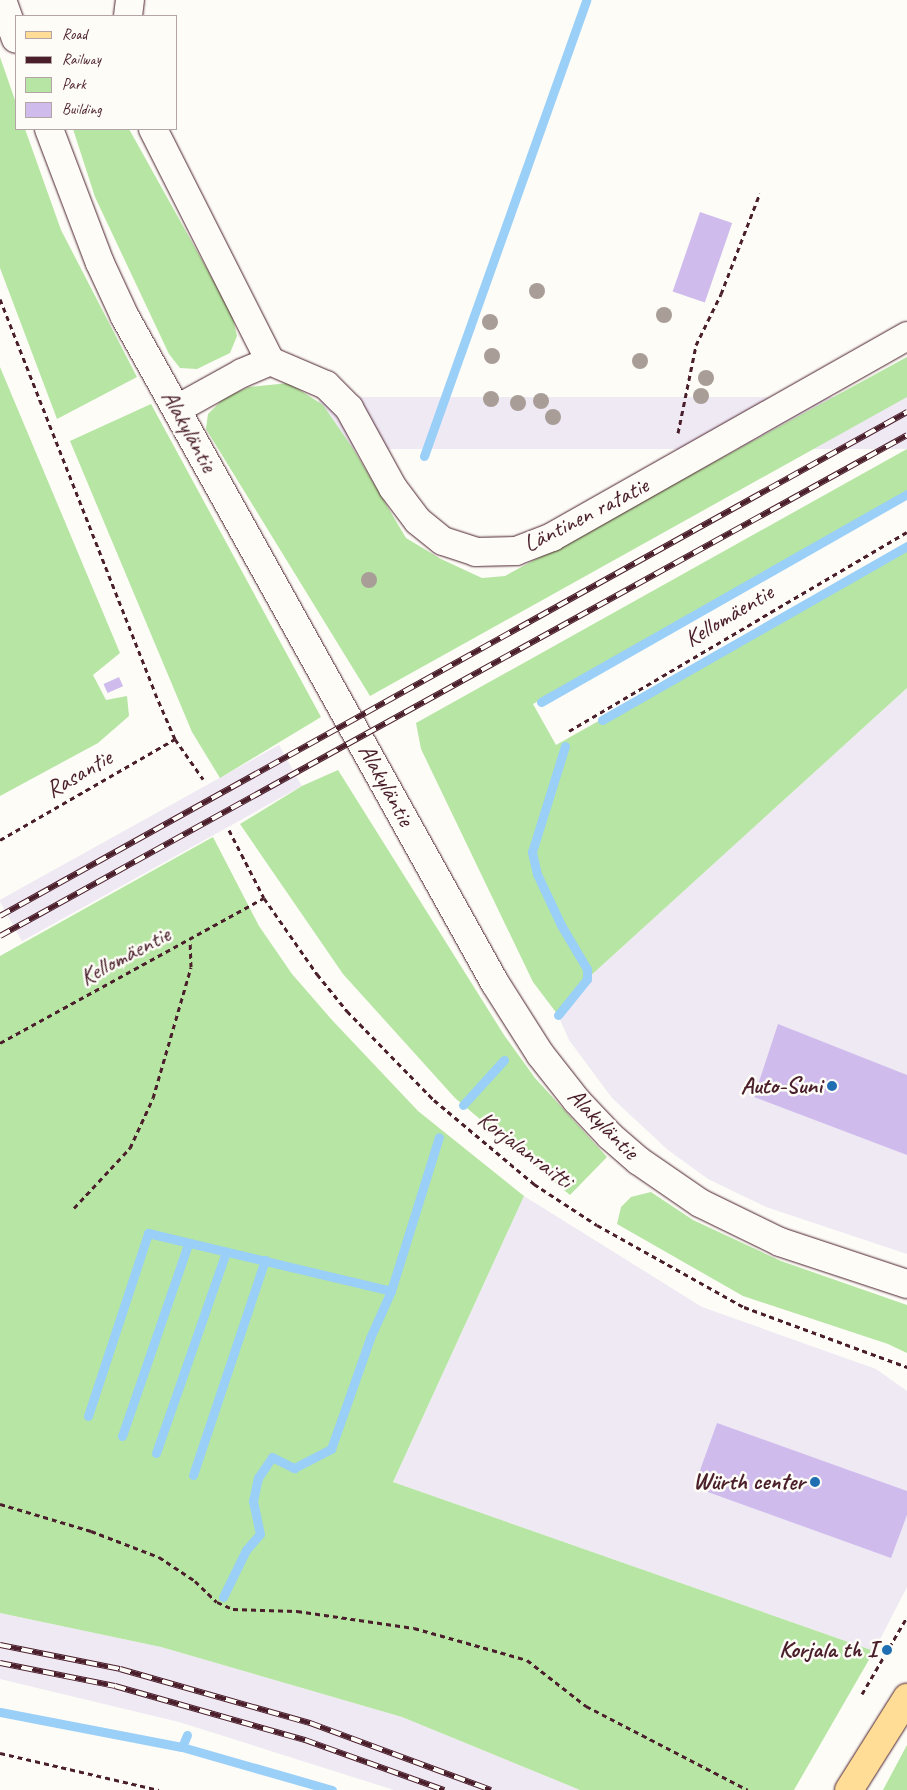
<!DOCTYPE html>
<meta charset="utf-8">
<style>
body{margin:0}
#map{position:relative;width:907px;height:1790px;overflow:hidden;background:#fdfcf7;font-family:Caveat,sans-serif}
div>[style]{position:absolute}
.built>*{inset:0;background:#efe9f4;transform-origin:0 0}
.green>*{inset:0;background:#b7e5a3}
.stream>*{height:9px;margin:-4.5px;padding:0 4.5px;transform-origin:4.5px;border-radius:4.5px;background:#9acff8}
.building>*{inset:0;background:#cfbced;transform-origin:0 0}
.path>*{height:3px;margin-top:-1.5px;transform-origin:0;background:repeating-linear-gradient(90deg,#4a1f2b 0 5px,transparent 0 9px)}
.roads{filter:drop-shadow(0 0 1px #4a1f2b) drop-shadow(0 0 1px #4a1f2b)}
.minor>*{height:28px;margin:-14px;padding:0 14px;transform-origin:14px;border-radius:14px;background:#fdfcf7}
.major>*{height:28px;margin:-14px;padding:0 14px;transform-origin:14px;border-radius:14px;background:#ffdd96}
.rail>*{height:5.5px;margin-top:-2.75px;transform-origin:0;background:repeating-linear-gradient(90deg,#fdfcf7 0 11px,#4a1f2b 0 22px);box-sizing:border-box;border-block:1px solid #4a1f2b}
.trees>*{width:16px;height:16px;margin:-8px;border-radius:50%;background:#a99d97}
.dots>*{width:14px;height:14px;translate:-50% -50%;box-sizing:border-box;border:2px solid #fdfcf7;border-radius:50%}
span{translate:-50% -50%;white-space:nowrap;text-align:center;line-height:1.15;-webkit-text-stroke:5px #fdfcf7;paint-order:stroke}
.street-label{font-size:24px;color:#4a1f2b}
.poi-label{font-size:24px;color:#4a1f2b;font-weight:700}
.right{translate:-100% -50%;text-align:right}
.legend{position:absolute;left:15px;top:15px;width:162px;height:115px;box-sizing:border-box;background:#fdfcf7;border:1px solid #b5a4a5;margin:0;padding:6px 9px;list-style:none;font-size:15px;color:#4a1f2b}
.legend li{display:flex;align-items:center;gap:10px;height:25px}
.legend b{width:25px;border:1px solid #b5a4a5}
</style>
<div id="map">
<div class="built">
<i style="left:907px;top:397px;width:52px;height:588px;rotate:90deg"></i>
<i style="clip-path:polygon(907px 688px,907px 1254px,766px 1207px,708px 1179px,668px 1150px,612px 1098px,569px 1040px,558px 1015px,587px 979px)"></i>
<i style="left:279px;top:745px;width:47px;height:320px;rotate:61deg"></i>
<i style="clip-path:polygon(524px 1196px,702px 1307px,876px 1369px,907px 1391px,907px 1587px,874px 1651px,393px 1482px)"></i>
<i style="clip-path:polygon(0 1613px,161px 1647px,402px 1717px,580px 1790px,394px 1790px,179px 1722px,0 1679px)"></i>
</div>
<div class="green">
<i style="clip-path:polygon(0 57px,16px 103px,16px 129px,25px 129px,61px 230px,137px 377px,57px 419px,0 268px)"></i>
<i style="clip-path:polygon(73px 129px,129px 129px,232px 314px,237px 336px,230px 353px,197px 369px,180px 368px,169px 354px,95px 197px)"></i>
<i style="clip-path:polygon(907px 357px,907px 397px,370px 696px,206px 429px,208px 414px,224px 398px,249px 387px,289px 383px,323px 405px,354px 450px,406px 538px,441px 559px,482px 578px,505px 576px)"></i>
<i style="clip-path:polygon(0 367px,120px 653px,93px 675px,106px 700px,127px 696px,129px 716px,98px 743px,0 796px)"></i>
<i style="clip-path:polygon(151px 404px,321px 717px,220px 778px,192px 732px,70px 441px)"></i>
<i style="clip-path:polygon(907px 449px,907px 496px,533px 704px,556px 745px,907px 547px,907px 688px,587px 979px,558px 1015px,533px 982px,421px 749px,416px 723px)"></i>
<i style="clip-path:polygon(338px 770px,504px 1035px,535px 1078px,607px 1157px,570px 1195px,455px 1098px,343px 974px,240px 824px,302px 786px)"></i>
<i style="clip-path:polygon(213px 837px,259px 926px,292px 974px,332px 1020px,418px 1111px,524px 1196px,393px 1482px,874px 1651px,794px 1790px,580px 1790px,402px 1717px,161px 1647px,0 1613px,0 956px)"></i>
<i style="clip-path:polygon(651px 1192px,693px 1220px,781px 1261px,907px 1305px,907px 1353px,888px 1344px,743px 1296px,617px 1224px,621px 1207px,631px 1197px)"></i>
<i style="clip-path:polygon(907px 1745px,907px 1790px,883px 1790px)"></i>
</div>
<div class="stream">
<i style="left:424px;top:456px;width:484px;rotate:-70.4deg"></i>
<i style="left:541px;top:702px;width:421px;rotate:-29.6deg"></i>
<i style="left:602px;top:720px;width:351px;rotate:-29.7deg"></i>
<i style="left:558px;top:1015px;width:46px;rotate:-51.1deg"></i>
<i style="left:587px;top:979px;width:10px;rotate:-90deg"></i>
<i style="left:587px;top:969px;width:51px;rotate:-120.6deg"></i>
<i style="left:561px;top:925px;width:56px;rotate:-115.2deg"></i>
<i style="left:537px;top:874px;width:23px;rotate:-103deg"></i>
<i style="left:532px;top:852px;width:111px;rotate:-72.7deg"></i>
<i style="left:463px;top:1105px;width:61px;rotate:-47.7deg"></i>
<i style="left:88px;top:1416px;width:193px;rotate:-71.8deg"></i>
<i style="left:148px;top:1233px;width:250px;rotate:13.4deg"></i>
<i style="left:122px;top:1436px;width:203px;rotate:-71deg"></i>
<i style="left:156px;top:1453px;width:213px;rotate:-70.8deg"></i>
<i style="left:193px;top:1475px;width:227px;rotate:-71.5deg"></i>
<i style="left:223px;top:1597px;width:52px;rotate:-63.9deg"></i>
<i style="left:246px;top:1550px;width:21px;rotate:-49deg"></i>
<i style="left:260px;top:1534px;width:34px;rotate:-102deg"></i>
<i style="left:253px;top:1501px;width:24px;rotate:-78deg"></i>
<i style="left:258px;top:1478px;width:25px;rotate:-56deg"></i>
<i style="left:272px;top:1457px;width:25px;rotate:27deg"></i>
<i style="left:294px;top:1468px;width:42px;rotate:-27.2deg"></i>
<i style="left:331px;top:1449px;width:118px;rotate:-70.6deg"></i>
<i style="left:370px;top:1338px;width:51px;rotate:-65.9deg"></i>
<i style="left:391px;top:1291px;width:161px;rotate:-72.7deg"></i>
<i style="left:0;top:1712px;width:185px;rotate:10.9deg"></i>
<i style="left:187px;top:1735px;width:13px;rotate:113deg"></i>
<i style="left:182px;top:1747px;width:156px;rotate:16deg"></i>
</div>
<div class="building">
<i style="left:700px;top:212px;width:34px;height:84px;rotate:19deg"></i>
<i style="left:119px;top:677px;width:10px;height:17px;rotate:66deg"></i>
<i style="clip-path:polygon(778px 1024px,907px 1075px,907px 1155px,754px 1097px)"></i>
<i style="clip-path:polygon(717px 1423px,907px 1491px,907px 1515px,891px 1558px,694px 1487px)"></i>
</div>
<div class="path">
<i style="left:0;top:299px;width:423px;rotate:68.5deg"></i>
<i style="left:155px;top:693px;width:50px;rotate:66.5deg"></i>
<i style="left:175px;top:739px;width:49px;rotate:55deg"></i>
<i style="left:678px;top:433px;width:90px;rotate:-78.4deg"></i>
<i style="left:696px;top:345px;width:57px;rotate:-63.9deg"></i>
<i style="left:721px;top:294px;width:108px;rotate:-68.9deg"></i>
<i style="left:569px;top:731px;width:392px;rotate:-30.5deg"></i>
<i style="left:229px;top:830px;width:76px;rotate:62.8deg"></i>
<i style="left:264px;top:898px;width:93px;rotate:55.1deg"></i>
<i style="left:317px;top:974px;width:48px;rotate:51deg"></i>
<i style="left:347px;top:1011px;width:124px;rotate:45.7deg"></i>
<i style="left:434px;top:1100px;width:131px;rotate:40deg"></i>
<i style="left:534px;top:1184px;width:75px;rotate:33.1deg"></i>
<i style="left:597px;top:1225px;width:168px;rotate:29.2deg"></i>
<i style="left:744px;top:1307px;width:174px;rotate:20.2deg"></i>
<i style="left:0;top:840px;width:202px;rotate:-30deg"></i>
<i style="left:0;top:1043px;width:301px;rotate:-28.8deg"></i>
<i style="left:74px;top:1208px;width:82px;rotate:-47deg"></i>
<i style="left:130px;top:1148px;width:55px;rotate:-65.3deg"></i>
<i style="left:153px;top:1098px;width:136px;rotate:-73.8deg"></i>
<i style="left:191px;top:967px;width:26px;rotate:-92deg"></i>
<i style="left:0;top:1504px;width:95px;rotate:16.5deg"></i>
<i style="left:91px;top:1531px;width:73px;rotate:20.9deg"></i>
<i style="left:159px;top:1557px;width:43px;rotate:33.7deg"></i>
<i style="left:195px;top:1581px;width:30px;rotate:44deg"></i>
<i style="left:217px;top:1602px;width:17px;rotate:24deg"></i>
<i style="left:233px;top:1609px;width:64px;rotate:1.8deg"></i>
<i style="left:297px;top:1611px;width:118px;rotate:8.3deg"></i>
<i style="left:414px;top:1628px;width:117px;rotate:15.8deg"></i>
<i style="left:527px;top:1660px;width:75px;rotate:37.9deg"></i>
<i style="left:586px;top:1706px;width:182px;rotate:27.4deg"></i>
<i style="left:862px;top:1694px;width:89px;rotate:-59.7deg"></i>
<i style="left:0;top:1753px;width:163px;rotate:13.1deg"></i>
</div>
<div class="roads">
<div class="minor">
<i style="left:2px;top:0;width:41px;rotate:70.3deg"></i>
<i style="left:128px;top:16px;width:16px;rotate:-83deg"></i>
<i style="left:49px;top:129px;width:143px;rotate:69.2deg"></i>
<i style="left:100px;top:263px;width:60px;rotate:65.2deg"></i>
<i style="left:125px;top:317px;width:762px;rotate:60.95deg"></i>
<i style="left:495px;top:983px;width:84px;rotate:57.6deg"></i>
<i style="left:540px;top:1054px;width:60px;rotate:51.8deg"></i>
<i style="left:577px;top:1101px;width:48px;rotate:46.7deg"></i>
<i style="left:610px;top:1136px;width:38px;rotate:41deg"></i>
<i style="left:639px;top:1161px;width:74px;rotate:34.5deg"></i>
<i style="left:700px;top:1203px;width:89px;rotate:26deg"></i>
<i style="left:780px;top:1242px;width:134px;rotate:18.3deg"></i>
<i style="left:153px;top:129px;width:260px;rotate:63.2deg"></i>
<i style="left:177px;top:409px;width:74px;rotate:-29deg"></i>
<i style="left:242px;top:373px;width:30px;rotate:-23deg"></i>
<i style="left:270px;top:361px;width:61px;rotate:23.2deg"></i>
<i style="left:326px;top:385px;width:33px;rotate:45deg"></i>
<i style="left:349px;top:408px;width:91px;rotate:61.2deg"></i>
<i style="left:393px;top:488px;width:41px;rotate:52.9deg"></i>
<i style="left:418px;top:521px;width:32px;rotate:39deg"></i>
<i style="left:443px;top:541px;width:35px;rotate:18deg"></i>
<i style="left:476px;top:552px;width:40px;rotate:-1.4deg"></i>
<i style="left:516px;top:551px;width:39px;rotate:-21deg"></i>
<i style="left:552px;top:537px;width:408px;rotate:-29.5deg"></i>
</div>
<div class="major">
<i style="left:849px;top:1790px;width:109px;rotate:-57.8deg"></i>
</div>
</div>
<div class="rail">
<i style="left:0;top:916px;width:1038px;rotate:-29.06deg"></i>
<i style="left:0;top:936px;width:1036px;rotate:-28.91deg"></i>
<i style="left:0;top:1645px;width:122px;rotate:11.3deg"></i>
<i style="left:120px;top:1669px;width:198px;rotate:15.9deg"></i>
<i style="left:310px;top:1723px;width:193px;rotate:20.3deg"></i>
<i style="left:0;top:1663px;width:117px;rotate:11.3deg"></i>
<i style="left:115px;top:1686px;width:198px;rotate:15.9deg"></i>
<i style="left:305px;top:1740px;width:148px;rotate:19.8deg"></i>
</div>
<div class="trees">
<i style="left:537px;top:291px"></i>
<i style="left:664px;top:315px"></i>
<i style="left:490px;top:322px"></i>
<i style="left:492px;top:356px"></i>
<i style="left:640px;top:361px"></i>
<i style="left:706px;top:378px"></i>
<i style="left:701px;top:396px"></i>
<i style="left:491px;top:399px"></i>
<i style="left:541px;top:401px"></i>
<i style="left:518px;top:403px"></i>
<i style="left:553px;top:417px"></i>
<i style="left:369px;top:580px"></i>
</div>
<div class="dots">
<i style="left:832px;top:1086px;background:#1f6fb2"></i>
<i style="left:815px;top:1482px;background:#1f6fb2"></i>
<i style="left:887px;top:1650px;background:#1f6fb2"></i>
</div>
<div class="street-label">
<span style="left:189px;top:431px;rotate:61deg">Alakyläntie</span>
<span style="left:586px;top:515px;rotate:-27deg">Läntinen ratatie</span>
<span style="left:729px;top:616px;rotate:-31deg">Kellomäentie</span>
<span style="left:79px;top:774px;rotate:-30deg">Rasantie</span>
<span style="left:386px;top:785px;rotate:61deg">Alakyläntie</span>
<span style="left:125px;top:956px;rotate:-28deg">Kellomäentie</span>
<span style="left:603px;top:1124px;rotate:45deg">Alakyläntie</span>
<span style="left:525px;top:1150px;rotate:37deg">Korjalanraitti</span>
</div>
<div class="poi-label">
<span class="right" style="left:822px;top:1086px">Auto-Suni</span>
<span class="right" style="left:805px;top:1482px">Würth center</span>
<span class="right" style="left:877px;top:1650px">Korjala th I</span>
</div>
<ul class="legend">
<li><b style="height:6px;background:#ffdd96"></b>Road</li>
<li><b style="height:6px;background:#4a1f2b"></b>Railway</li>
<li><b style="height:14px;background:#b7e5a3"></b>Park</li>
<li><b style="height:14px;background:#cfbced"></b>Building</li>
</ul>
</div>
